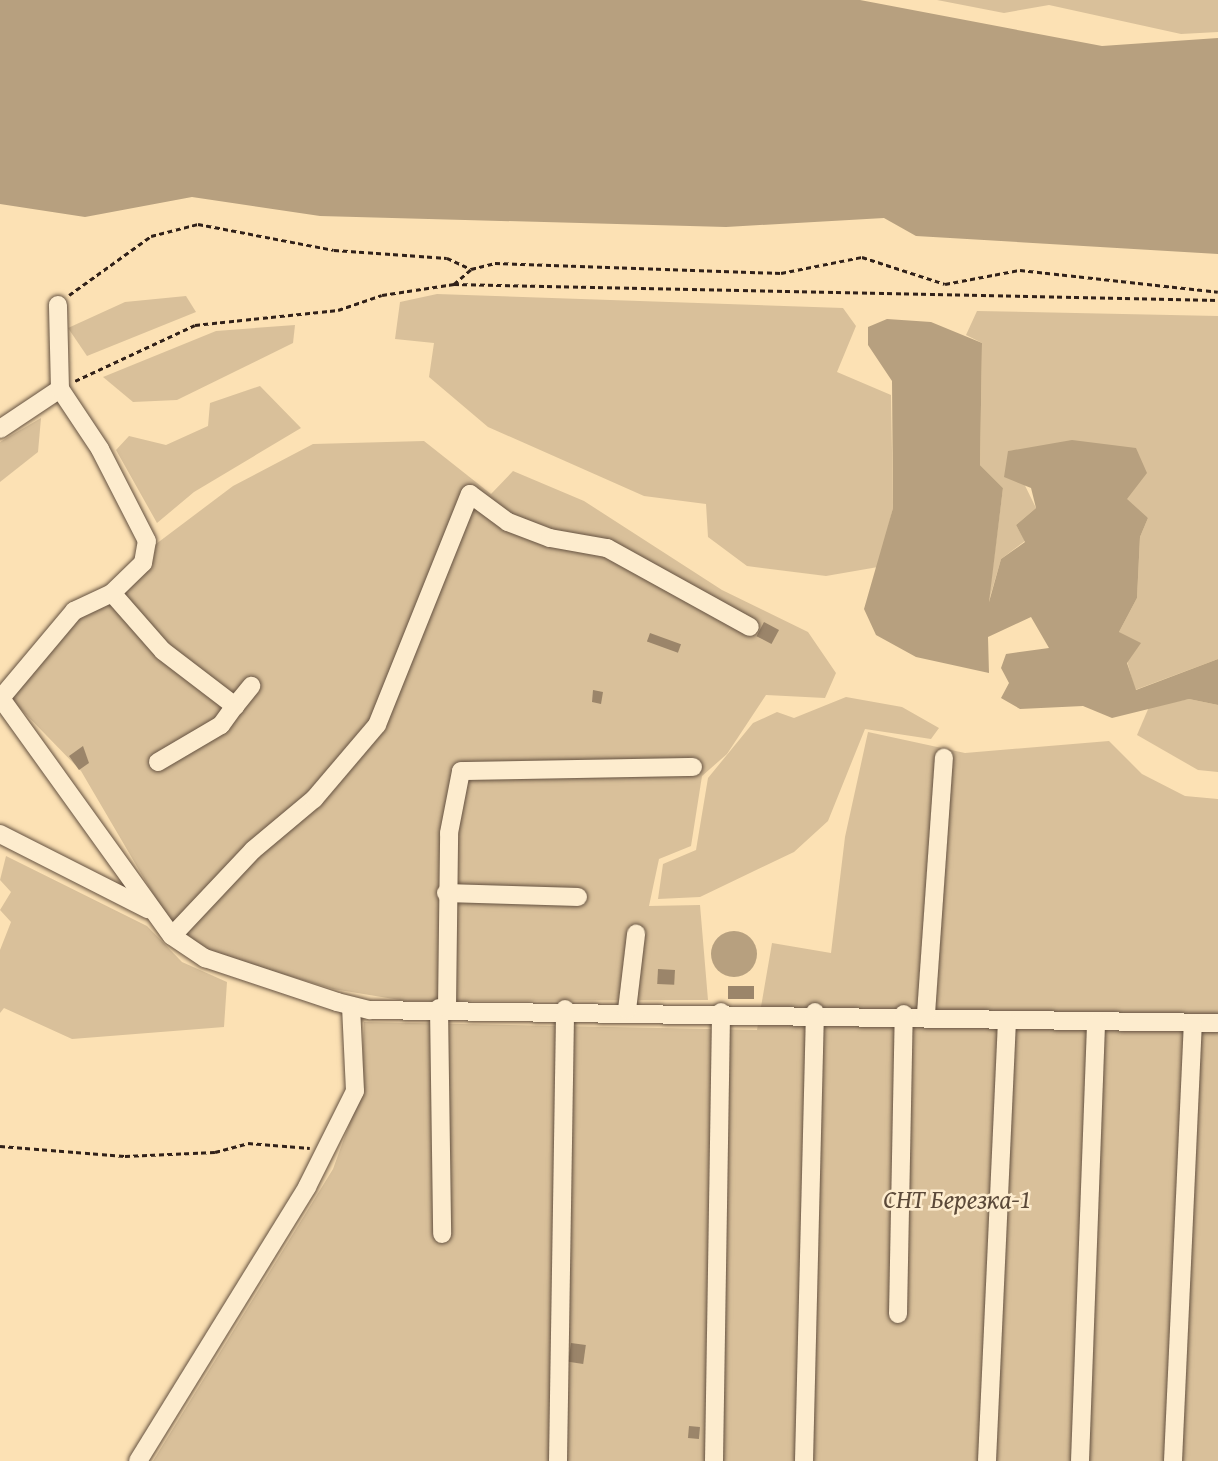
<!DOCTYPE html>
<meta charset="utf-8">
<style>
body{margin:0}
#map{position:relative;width:1218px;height:1461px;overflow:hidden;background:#fce1b4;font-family:"Gentium Book Plus",serif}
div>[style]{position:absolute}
.green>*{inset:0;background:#d9c09a}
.water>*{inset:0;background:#b7a07f}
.round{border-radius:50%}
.building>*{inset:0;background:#9b856a;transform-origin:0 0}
.path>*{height:2.5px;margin-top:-1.25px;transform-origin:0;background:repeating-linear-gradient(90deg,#312119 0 5px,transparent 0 8.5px)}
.roads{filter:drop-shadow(0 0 2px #645140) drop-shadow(0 0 2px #645140)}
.minor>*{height:18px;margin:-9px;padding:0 9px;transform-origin:9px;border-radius:9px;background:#fdecce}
span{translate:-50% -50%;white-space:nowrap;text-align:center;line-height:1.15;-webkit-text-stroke:5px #fdecce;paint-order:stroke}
.park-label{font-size:26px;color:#5b4939;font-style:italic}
</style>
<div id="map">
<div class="green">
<i style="clip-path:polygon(937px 0,1218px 0,1218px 32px,1181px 34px,1049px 5px,1004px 13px)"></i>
<i style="clip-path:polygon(437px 294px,843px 308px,856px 326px,837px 372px,891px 395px,893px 508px,878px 567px,826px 576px,747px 566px,708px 537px,706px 504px,644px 496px,488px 427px,429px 377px,434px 343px,395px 339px,400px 302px)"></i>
<i style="clip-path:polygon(186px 296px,196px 312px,87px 356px,68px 328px,125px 302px)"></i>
<i style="clip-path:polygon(977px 311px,1218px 316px,1218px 659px,1135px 690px,1119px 632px,1137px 598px,1140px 537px,1148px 518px,1031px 449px,1008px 451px,1036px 508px,1016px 525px,1025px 541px,1001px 559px,988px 604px,1003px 488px,980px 465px,982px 343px,966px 335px)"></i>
<i style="clip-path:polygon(295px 325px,293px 343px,177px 400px,133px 402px,103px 377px,216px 331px)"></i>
<i style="clip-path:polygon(260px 386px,301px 428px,194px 492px,157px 523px,116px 450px,129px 436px,166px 445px,208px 426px,210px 403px)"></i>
<i style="clip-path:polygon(41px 418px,38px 452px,0 482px,0 442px)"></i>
<i style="clip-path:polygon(424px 441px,491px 494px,513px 471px,584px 501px,722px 590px,808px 632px,836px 673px,825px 698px,766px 695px,727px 754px,702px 776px,691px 846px,659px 859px,649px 906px,700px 905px,708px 1000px,406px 1001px,333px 989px,208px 952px,166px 916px,81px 771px,10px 698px,78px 620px,152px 567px,156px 544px,233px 486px,313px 444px)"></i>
<i style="clip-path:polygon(846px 697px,902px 707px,939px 728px,931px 739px,865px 729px,828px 821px,794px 852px,700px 897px,658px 899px,663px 864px,696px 850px,708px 778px,753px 723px,777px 712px,794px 718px)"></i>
<i style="clip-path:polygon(1189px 699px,1218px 705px,1218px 772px,1198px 770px,1137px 735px,1149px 707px)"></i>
<i style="clip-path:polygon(868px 732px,965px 753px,1109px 741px,1142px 774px,1185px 796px,1218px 799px,1218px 1461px,153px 1461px,333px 1169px,361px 1092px,364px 1022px,757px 1030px,772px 943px,831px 953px,845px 837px)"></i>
<i style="clip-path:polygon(6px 856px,147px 926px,182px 962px,227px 982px,224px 1027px,72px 1039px,4px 1008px,0 1013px,0 950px,11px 922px,0 910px,11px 892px,0 880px)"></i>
</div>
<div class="water">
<i style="clip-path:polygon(0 0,860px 0,1102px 46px,1218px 38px,1218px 254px,916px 236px,884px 218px,726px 227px,320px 216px,192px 197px,85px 217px,0 204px)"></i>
<i style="clip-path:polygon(887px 319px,931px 322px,982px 343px,980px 465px,1003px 488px,989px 602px,1001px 559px,1025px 542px,1016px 525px,1036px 508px,1031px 488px,1004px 477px,1008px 451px,1072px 440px,1136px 448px,1147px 473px,1127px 499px,1148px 518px,1140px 537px,1137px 598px,1119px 632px,1141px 643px,1127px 663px,1136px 690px,1218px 659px,1218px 705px,1189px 699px,1112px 718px,1083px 706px,1020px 709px,1001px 698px,1009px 683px,1001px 668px,1006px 654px,1049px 648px,1031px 617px,988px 637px,989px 673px,916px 657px,876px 635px,864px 609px,893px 508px,892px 381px,868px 345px,868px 327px)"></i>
<i class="round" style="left:711px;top:931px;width:46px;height:46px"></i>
</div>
<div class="building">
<i style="left:764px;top:622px;width:17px;height:16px;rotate:28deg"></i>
<i style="left:650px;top:633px;width:33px;height:9px;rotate:20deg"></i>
<i style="clip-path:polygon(593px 690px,603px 692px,601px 704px,592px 702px)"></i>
<i style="clip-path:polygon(83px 746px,89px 763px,79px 770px,69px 756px)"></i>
<i style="left:658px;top:969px;width:17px;height:15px;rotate:3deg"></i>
<i style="left:728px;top:986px;width:26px;height:13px"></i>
<i style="left:571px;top:1343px;width:15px;height:19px;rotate:8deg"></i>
<i style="left:689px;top:1426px;width:11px;height:12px;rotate:5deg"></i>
</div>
<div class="path">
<i style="left:454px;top:284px;width:764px;rotate:1.2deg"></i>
<i style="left:69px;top:295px;width:101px;rotate:-35.7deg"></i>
<i style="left:151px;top:236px;width:49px;rotate:-14.3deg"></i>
<i style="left:198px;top:224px;width:138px;rotate:10.8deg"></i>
<i style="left:334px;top:250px;width:113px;rotate:4deg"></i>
<i style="left:447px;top:258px;width:26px;rotate:25deg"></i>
<i style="left:75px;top:381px;width:132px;rotate:-25deg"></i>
<i style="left:195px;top:325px;width:144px;rotate:-6deg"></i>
<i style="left:338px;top:310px;width:46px;rotate:-18.8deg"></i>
<i style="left:382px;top:295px;width:73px;rotate:-8.7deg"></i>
<i style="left:454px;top:284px;width:23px;rotate:-41deg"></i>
<i style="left:471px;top:269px;width:25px;rotate:-14deg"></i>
<i style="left:495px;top:263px;width:286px;rotate:2deg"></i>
<i style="left:781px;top:273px;width:83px;rotate:-11.2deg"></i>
<i style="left:862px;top:257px;width:87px;rotate:18deg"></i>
<i style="left:945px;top:284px;width:76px;rotate:-10.6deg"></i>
<i style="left:1020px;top:270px;width:199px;rotate:6.3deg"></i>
<i style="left:0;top:1146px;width:125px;rotate:4.6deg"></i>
<i style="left:125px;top:1156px;width:90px;rotate:-2.5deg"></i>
<i style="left:215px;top:1152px;width:34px;rotate:-15deg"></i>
<i style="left:248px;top:1143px;width:62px;rotate:4.6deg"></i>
</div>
<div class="roads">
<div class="minor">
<i style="left:0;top:429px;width:72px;rotate:-33.7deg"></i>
<i style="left:112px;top:593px;width:77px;rotate:48.7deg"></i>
<i style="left:163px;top:651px;width:91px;rotate:37.4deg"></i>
<i style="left:235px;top:706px;width:26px;rotate:-51deg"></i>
<i style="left:0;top:697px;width:294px;rotate:54.3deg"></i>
<i style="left:172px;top:936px;width:40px;rotate:34deg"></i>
<i style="left:205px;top:958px;width:139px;rotate:18.4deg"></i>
<i style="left:337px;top:1002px;width:34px;rotate:14deg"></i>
<i style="left:370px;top:1010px;width:848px;rotate:0.88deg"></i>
<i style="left:1px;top:698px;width:114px;rotate:-50deg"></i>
<i style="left:74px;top:611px;width:42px;rotate:-25.3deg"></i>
<i style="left:112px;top:593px;width:43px;rotate:-44.1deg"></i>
<i style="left:143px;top:563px;width:22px;rotate:-80deg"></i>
<i style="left:147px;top:541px;width:103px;rotate:-117.1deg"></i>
<i style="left:100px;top:449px;width:72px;rotate:-123.7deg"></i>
<i style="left:60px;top:389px;width:84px;rotate:-91.4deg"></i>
<i style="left:158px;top:762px;width:73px;rotate:-30.4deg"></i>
<i style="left:221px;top:725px;width:24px;rotate:-54deg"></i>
<i style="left:0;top:834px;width:166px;rotate:26.9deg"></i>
<i style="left:446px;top:893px;width:132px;rotate:1.7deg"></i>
<i style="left:172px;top:936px;width:118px;rotate:-46.7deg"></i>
<i style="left:253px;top:850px;width:80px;rotate:-39.9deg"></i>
<i style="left:314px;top:799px;width:97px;rotate:-49.6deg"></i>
<i style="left:377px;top:725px;width:249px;rotate:-68.1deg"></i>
<i style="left:470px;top:494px;width:47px;rotate:36.4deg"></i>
<i style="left:508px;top:522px;width:45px;rotate:20.9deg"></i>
<i style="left:550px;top:538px;width:58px;rotate:10deg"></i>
<i style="left:607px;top:548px;width:163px;rotate:28.9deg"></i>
<i style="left:439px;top:1008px;width:226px;rotate:89.2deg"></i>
<i style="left:447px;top:1008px;width:175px;rotate:-89.3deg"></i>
<i style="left:449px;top:833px;width:63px;rotate:-79deg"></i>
<i style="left:461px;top:771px;width:232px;rotate:-1deg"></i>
<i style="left:627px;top:1010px;width:77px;rotate:-83.2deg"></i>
<i style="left:926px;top:1014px;width:257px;rotate:-86deg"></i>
<i style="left:898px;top:1314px;width:300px;rotate:-88.9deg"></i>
<i style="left:138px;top:1461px;width:322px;rotate:-58.3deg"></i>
<i style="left:307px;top:1187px;width:107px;rotate:-63.4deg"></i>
<i style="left:355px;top:1091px;width:85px;rotate:-92.7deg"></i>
<i style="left:558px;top:1461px;width:452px;rotate:-89.1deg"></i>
<i style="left:714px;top:1461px;width:449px;rotate:-89.1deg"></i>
<i style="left:804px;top:1461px;width:449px;rotate:-88.6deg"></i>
<i style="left:987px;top:1461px;width:440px;rotate:-87.4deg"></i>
<i style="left:1080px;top:1461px;width:439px;rotate:-87.9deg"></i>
<i style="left:1173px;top:1461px;width:438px;rotate:-87.4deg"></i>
</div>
</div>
<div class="park-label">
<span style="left:957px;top:1199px">СНТ Березка-1</span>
</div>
</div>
